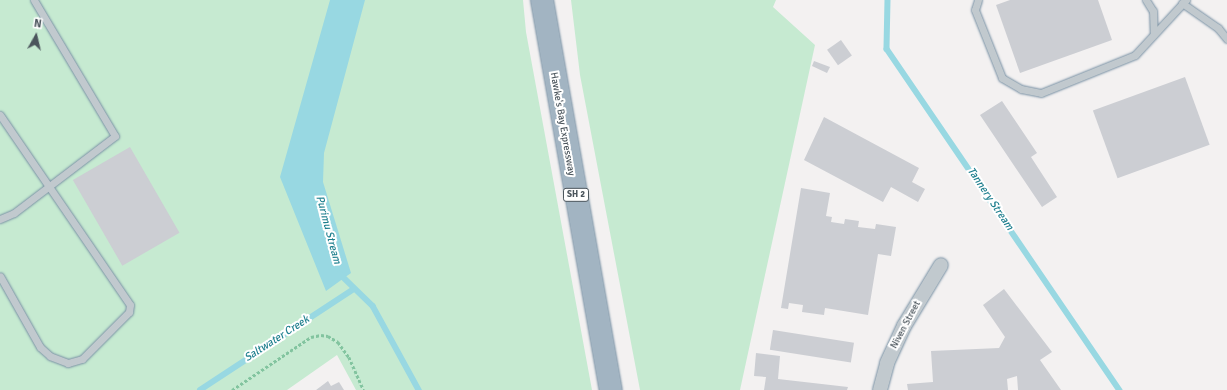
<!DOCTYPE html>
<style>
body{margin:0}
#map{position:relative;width:1227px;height:390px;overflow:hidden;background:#f3f1f1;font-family:Signika,sans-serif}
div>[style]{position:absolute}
.green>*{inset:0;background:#c6ead1}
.water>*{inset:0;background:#98d8e2}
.stream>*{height:5.5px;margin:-2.75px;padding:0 2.75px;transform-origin:2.75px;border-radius:2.75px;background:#98d8e2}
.building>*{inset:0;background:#ccced3;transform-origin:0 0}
.path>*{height:2.5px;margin-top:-1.25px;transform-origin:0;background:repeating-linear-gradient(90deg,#82c49f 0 3px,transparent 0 5px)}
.roads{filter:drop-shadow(0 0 1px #7a92a5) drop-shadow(0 0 1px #7a92a5)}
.service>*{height:7px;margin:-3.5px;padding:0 3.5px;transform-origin:3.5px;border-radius:3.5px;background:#c1c9ce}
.minor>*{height:14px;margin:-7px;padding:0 7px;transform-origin:7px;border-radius:7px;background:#c1c9ce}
.trunk>*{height:22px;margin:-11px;padding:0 11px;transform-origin:11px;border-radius:11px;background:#a2b4c2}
span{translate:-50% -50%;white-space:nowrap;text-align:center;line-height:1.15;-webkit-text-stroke:4px #fff;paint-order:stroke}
.shield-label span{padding:1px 3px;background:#fff;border:1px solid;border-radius:3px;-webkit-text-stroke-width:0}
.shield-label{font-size:9px;color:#4b555c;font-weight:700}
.street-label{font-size:10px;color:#4b555c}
.water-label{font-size:11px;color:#1e7f8e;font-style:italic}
.north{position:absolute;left:16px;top:16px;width:40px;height:40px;-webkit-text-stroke:3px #fff;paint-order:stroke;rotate:8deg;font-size:11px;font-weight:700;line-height:16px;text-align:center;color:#4b555c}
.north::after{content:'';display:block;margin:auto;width:14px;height:18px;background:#4b555c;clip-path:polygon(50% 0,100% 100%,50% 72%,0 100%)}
</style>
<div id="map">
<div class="green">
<i style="clip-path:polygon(0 0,523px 0,526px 32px,592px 390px,356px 390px,337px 355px,287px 390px,0 390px)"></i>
<i style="clip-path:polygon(571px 0,776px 0,773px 7px,815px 45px,740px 390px,640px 390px,580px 75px)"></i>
</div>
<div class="water">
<i style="clip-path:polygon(330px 0,365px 0,324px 153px,323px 182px,351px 273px,326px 291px,280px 177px)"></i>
</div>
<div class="stream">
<i style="left:888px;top:0;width:49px;rotate:91.2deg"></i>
<i style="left:887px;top:49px;width:413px;rotate:55.7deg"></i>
<i style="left:340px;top:274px;width:46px;rotate:44.1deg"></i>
<i style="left:373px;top:306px;width:96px;rotate:61.3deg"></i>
<i style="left:200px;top:390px;width:184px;rotate:-33.3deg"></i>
</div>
<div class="building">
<i style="clip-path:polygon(1010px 0,1098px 0,1112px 40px,1020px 73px,996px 5px)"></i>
<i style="left:841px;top:40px;width:19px;height:17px;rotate:55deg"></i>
<i style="clip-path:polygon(814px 61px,830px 67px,827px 73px,812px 66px)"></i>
<i style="left:1185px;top:77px;width:72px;height:98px;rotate:70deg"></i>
<i style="clip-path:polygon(1002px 101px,1037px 153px,1031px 157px,1057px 197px,1042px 207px,980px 115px)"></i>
<i style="clip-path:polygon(824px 117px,919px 168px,912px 182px,925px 189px,918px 202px,891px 187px,883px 202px,804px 160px)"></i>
<i style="left:130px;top:147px;width:99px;height:66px;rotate:60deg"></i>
<i style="clip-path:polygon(801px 188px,830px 193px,826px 216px,832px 217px,831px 222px,844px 224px,845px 219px,859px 221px,858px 227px,875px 229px,876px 224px,896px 227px,891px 256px,878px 254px,868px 315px,825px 308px,824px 315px,802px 312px,803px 305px,789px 303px,788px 309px,781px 308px)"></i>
<i style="clip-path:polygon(1004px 289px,1052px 352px,1040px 360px,1061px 390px,1018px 390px,1017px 376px,1007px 379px,1008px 390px,908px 390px,907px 384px,933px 382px,931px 351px,999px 348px,1005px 337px,983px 305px)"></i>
<i style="left:773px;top:330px;width:82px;height:20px;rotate:9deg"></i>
<i style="clip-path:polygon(756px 353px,780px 356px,778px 379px,848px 387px,847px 390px,764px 390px,766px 377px,754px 376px)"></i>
<i style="clip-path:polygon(328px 381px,331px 386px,339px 382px,344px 390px,316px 390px)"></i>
</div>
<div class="path">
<i style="left:232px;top:390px;width:95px;rotate:-33.9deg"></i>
<i style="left:311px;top:337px;width:10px;rotate:-11deg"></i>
<i style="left:321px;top:335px;width:7px;rotate:8deg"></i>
<i style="left:328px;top:336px;width:12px;rotate:31deg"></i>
<i style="left:338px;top:342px;width:19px;rotate:54deg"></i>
<i style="left:349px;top:357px;width:36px;rotate:66deg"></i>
</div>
<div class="roads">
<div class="service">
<i style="left:978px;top:0;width:10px;rotate:107deg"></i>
<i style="left:975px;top:10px;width:73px;rotate:68.3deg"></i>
<i style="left:1002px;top:78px;width:22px;rotate:30deg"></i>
<i style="left:1021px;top:89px;width:20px;rotate:11deg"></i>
<i style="left:1041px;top:93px;width:101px;rotate:-22deg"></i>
<i style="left:1135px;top:55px;width:75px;rotate:-47.2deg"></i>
<i style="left:1146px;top:0;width:13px;rotate:58deg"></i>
<i style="left:1153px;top:11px;width:23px;rotate:88deg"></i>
<i style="left:1182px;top:3px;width:44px;rotate:34.8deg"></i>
<i style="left:1218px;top:28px;width:14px;rotate:51deg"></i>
<i style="left:0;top:115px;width:230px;rotate:55.6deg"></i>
<i style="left:130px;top:305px;width:7px;rotate:98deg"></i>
<i style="left:129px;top:312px;width:66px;rotate:135deg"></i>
<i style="left:82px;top:359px;width:15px;rotate:164deg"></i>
<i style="left:68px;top:363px;width:19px;rotate:-159deg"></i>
<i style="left:50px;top:356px;width:13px;rotate:-138deg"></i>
<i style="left:40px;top:347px;width:81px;rotate:-119.4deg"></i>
<i style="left:0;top:219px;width:15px;rotate:-23deg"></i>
<i style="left:14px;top:213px;width:127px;rotate:-37.3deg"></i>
<i style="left:115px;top:136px;width:158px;rotate:-120.8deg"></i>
</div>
<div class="minor">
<i style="left:880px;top:390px;width:28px;rotate:-75deg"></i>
<i style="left:887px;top:363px;width:41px;rotate:-65.3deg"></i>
<i style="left:904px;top:326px;width:71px;rotate:-58.8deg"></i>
</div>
<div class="trunk">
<i style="left:542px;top:0;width:396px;rotate:80deg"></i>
</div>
</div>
<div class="shield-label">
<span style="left:576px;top:195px">SH 2</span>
</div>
<div class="street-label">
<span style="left:562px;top:124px;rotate:80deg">Hawke's Bay Expressway</span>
<span style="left:906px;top:325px;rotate:-62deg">Niven Street</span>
</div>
<div class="water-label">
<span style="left:990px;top:199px;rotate:56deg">Tannery Stream</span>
<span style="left:328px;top:230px;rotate:75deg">Purimu Stream</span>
<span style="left:277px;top:339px;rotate:-33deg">Saltwater Creek</span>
</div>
<div class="north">N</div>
</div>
